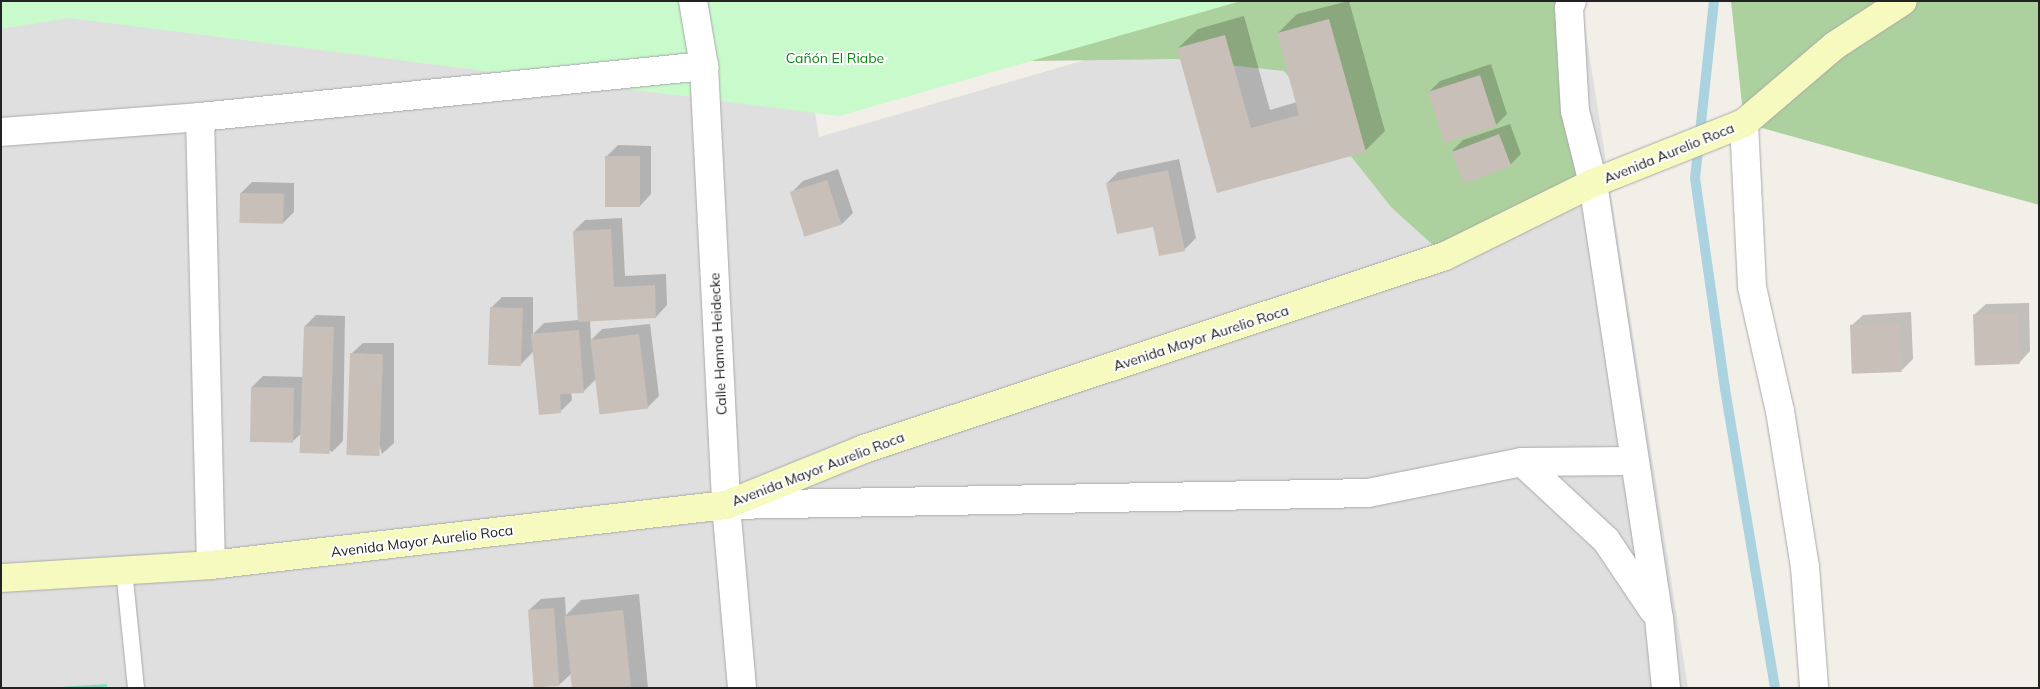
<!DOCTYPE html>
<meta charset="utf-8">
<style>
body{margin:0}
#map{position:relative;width:2040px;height:689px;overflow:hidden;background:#f2efe9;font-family:Mulish,sans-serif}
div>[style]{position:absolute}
.residential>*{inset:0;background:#e0dfdf}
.forest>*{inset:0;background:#add19e}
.park>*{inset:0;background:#c8facc}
.pitch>*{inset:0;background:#88e0be}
.shadow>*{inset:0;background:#0003}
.stream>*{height:10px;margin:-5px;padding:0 5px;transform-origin:5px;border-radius:5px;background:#aad3df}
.building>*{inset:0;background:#c7bfb8;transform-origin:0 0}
.roads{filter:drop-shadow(0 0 1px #a9a9a9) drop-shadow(0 0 1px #a9a9a9)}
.lane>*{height:16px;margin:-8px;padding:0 8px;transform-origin:8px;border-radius:8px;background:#fff}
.street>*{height:28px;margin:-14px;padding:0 14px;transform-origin:14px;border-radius:14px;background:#fff}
.secondary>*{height:28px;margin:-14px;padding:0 14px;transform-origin:14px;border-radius:14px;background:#f7fabf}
span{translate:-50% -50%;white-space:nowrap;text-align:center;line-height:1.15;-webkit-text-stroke:4px #fff;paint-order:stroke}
.park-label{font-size:14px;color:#0c8416}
.street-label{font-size:14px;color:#222}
.frame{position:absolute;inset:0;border:2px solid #222;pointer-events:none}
</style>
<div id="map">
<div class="residential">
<i style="clip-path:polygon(1px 1px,797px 1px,819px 137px,1290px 1px,1581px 1px,1688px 688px,1px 688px)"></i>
</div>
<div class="forest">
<i style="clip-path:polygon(693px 1px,1572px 1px,1593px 183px,1445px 256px,1391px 207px,1284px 71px,1176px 59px,704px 66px)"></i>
<i style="clip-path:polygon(1731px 1px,2039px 1px,2039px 205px,1744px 123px)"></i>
</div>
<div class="park">
<i style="clip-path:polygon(1px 1px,1241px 1px,839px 116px,69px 18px,1px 29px)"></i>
</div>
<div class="pitch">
<i style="clip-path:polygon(107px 684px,107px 688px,45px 688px)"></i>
</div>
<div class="shadow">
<i style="clip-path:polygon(1349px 1px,1385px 131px,1365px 151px,1218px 191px,1178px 48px,1198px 29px,1244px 16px,1270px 110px,1297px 102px,1278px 33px,1297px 14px)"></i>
<i style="clip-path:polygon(1491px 64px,1507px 114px,1496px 125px,1429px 92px,1440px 81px)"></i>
<i style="clip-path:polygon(1510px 124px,1521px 154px,1510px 165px,1452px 151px,1463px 140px)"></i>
<i style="clip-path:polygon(618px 145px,651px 146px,651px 194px,640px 206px,606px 157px)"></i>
<i style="clip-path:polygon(1179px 159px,1196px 238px,1185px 249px,1107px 183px,1118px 172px)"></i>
<i style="clip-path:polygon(838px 169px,853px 213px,842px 224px,792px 192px,803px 181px)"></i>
<i style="clip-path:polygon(252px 182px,294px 183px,294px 212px,283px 223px,241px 193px)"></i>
<i style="clip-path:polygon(622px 218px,625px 276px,666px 274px,667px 305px,656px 317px,590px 320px,591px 340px,602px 329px,650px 324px,659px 396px,648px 407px,596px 379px,584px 391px,571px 392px,572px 400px,561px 411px,534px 351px,521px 364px,491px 308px,502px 297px,533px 297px,533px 334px,544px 323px,579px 320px,574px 231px,585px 220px)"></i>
<i style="clip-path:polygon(2029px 303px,2030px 351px,2019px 363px,1974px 315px,1986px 304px)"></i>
<i style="clip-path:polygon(1911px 312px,1913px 359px,1902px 370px,1851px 326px,1863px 315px)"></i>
<i style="clip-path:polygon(316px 315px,345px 316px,343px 441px,332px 452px,303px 432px,293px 441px,252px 387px,263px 376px,304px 377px,305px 326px)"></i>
<i style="clip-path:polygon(363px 343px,394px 343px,394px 443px,382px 454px,351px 354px)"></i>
<i style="clip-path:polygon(639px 594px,648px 688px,573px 688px,572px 673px,559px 685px,529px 610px,541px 599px,565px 597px,566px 615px,581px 600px)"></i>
</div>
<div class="stream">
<i style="left:1714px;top:1px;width:178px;rotate:96.1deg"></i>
<i style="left:1695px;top:178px;width:213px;rotate:81.9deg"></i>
<i style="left:1725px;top:389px;width:303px;rotate:80.5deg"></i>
</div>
<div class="building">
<i style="clip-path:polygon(1329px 19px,1366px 152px,1217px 193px,1177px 48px,1225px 35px,1251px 128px,1299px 115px,1277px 33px)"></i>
<i style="left:1480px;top:75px;width:54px;height:55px;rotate:72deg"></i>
<i style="left:1499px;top:134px;width:34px;height:51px;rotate:69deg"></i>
<i style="left:605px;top:156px;width:35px;height:51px"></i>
<i style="clip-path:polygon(1168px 170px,1185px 251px,1159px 256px,1153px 227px,1117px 234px,1106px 183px)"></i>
<i style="left:827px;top:180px;width:47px;height:39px;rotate:72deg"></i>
<i style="left:240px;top:193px;width:44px;height:30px;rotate:1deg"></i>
<i style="clip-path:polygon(611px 229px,614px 287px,655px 285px,656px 318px,578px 322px,573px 231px)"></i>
<i style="left:490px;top:307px;width:33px;height:58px;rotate:2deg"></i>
<i style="left:2018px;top:313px;width:51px;height:45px;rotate:88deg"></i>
<i style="left:1900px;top:323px;width:49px;height:50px;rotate:88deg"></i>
<i style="left:304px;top:326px;width:30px;height:127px;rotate:2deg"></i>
<i style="clip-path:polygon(579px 330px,584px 393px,560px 394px,561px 413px,539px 415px,531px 334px)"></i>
<i style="left:639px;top:334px;width:75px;height:49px;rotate:83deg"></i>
<i style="left:350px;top:353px;width:33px;height:102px;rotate:2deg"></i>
<i style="left:251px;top:387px;width:43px;height:55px;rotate:1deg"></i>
<i style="left:554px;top:608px;width:78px;height:26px;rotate:86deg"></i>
<i style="left:623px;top:610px;width:78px;height:59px;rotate:84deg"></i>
</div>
<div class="roads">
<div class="lane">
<i style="left:124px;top:570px;width:119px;rotate:84.2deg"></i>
</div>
<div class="street">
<i style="left:693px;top:1px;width:66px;rotate:80.4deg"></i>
<i style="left:704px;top:66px;width:440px;rotate:87.1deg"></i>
<i style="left:726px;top:505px;width:184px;rotate:85deg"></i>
<i style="left:1572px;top:1px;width:8px;rotate:113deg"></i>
<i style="left:1569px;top:8px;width:103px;rotate:86.7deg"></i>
<i style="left:1575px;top:111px;width:74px;rotate:76deg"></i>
<i style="left:1593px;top:183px;width:440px;rotate:81.4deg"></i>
<i style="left:1659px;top:618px;width:70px;rotate:84.3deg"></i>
<i style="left:200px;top:117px;width:448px;rotate:88.6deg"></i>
<i style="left:1744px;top:123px;width:164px;rotate:87.2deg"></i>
<i style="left:1752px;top:287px;width:127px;rotate:77.3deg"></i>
<i style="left:1780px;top:411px;width:158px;rotate:80.9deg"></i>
<i style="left:1805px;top:567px;width:121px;rotate:85.7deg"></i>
<i style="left:1px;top:132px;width:200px;rotate:-4.3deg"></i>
<i style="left:200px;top:117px;width:507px;rotate:-5.78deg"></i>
<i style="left:1522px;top:462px;width:115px;rotate:42.9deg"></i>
<i style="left:1606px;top:540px;width:84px;rotate:56.1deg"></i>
<i style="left:728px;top:505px;width:640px;rotate:-1.07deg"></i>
<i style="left:1368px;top:493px;width:157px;rotate:-11.4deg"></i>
<i style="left:1522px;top:462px;width:111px;rotate:-0.5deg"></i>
</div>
<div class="secondary">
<i style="left:1px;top:578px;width:210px;rotate:-3.5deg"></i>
<i style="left:211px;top:565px;width:518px;rotate:-6.65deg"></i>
<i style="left:726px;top:505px;width:149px;rotate:-22.1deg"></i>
<i style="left:864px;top:449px;width:612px;rotate:-18.38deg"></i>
<i style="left:1445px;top:256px;width:165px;rotate:-26.3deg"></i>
<i style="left:1593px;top:183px;width:162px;rotate:-21.7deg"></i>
<i style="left:1744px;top:123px;width:118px;rotate:-40.5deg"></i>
<i style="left:1834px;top:46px;width:82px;rotate:-33.1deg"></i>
</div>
</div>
<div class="park-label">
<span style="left:835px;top:58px">Cañón El Riabe</span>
</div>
<div class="street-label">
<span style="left:1669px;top:153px;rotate:-22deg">Avenida Aurelio Roca</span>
<span style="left:1201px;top:338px;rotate:-18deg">Avenida Mayor Aurelio Roca</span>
<span style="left:718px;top:344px;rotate:-93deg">Calle Hanna Heidecke</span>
<span style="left:818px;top:469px;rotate:-21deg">Avenida Mayor Aurelio Roca</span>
<span style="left:422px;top:541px;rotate:-7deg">Avenida Mayor Aurelio Roca</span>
</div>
<div class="frame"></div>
</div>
